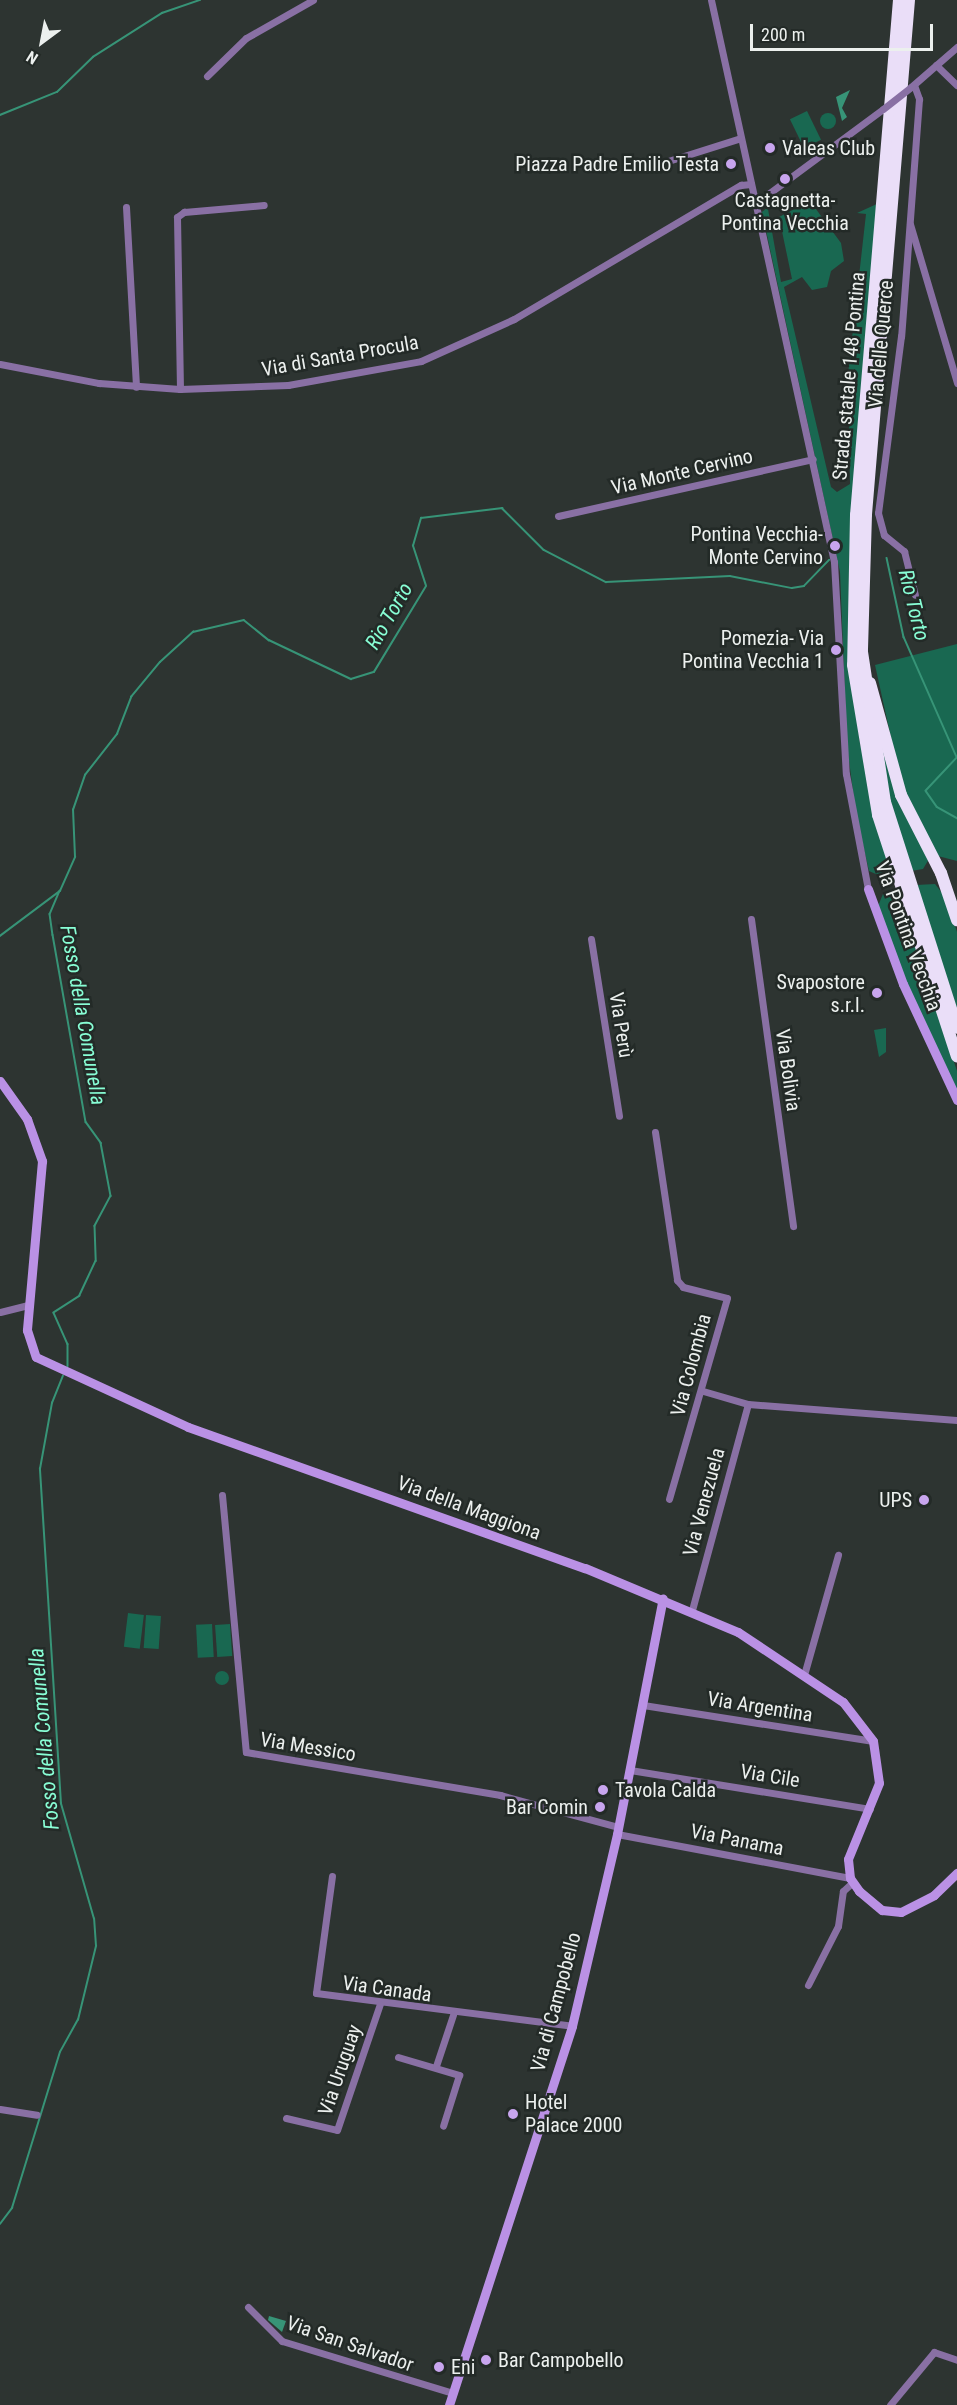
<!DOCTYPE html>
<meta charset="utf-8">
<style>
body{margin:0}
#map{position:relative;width:957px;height:2405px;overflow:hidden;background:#2d3431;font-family:"Roboto Condensed",sans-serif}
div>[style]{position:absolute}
.green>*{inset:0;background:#196851;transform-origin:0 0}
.round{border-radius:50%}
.water>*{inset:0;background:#379477}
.stream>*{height:1.5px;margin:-0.75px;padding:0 0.75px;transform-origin:0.75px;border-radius:0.75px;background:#379477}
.street>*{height:7px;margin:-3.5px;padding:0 3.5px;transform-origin:3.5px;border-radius:3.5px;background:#8970a4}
.secondary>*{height:9px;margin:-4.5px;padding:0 4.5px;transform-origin:4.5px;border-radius:4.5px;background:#ba91e5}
.highway>*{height:12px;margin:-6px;padding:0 6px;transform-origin:6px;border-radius:6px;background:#eadef8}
.street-bridge>*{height:7px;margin:-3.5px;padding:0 3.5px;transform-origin:3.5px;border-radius:3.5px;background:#8970a4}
.dots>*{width:16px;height:16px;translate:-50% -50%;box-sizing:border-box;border:3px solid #232a27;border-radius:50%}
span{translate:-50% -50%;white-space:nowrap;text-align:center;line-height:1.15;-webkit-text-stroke:5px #232a27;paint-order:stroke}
.poi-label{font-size:20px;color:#ecf0ee}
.left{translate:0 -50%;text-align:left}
.right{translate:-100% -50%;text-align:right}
.street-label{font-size:20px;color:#ecf0ee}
.water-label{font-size:21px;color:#88fed5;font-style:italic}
.north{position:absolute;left:12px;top:12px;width:60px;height:60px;-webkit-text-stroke:4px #232a27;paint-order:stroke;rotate:212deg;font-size:16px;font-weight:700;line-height:24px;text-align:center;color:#ecf0ee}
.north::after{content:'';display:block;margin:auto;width:21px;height:27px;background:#ecf0ee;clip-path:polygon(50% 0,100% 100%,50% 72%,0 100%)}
.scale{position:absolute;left:750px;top:24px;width:183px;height:27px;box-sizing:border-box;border:3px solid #ecf0ee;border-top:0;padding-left:8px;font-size:18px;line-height:21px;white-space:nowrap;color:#ecf0ee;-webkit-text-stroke:4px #232a27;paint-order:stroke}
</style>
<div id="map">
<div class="green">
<i style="left:807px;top:111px;width:32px;height:19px;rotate:64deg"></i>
<i class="round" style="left:820px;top:113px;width:16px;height:16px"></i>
<i style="clip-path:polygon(784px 194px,768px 209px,781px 282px,792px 279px,779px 217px,810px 201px,841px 243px,844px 261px,831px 271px,827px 287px,812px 290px,802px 277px,784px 287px,831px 487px,837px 492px,850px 484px,848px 374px,866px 214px,857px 213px,879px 203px,851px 670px,860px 743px,892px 877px,887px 879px,869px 871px,856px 814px,847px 745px,840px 572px,762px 212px)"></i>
<i style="clip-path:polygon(957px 644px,957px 861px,938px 856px,901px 783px,875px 665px)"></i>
<i style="clip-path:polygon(879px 720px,929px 859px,923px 869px,911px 871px,886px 786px)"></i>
<i style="clip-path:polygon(935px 884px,946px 898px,957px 932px,957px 1013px,916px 885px)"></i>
<i style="clip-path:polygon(897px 889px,957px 1071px,957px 1093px,906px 986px,878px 906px,883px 894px)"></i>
<i style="clip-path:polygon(886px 1028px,886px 1052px,879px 1057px,874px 1030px)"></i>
<i style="left:128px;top:1613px;width:16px;height:34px;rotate:7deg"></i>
<i style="left:146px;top:1615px;width:15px;height:33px;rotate:4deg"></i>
<i style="left:212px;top:1624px;width:33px;height:16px;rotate:87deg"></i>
<i style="left:230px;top:1624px;width:32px;height:15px;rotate:86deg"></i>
<i class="round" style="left:215px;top:1671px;width:14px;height:14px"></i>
</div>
<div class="water">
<i style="clip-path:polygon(850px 90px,842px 108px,847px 117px,842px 121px,836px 97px)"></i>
<i style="clip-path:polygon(269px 2316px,286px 2321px,282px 2332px,268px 2320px)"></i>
</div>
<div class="stream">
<i style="left:0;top:115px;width:61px;rotate:-22deg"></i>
<i style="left:57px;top:92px;width:50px;rotate:-44.2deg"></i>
<i style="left:93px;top:57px;width:82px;rotate:-32.5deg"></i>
<i style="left:162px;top:13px;width:40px;rotate:-18.9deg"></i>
<i style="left:887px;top:558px;width:81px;rotate:77.9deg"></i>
<i style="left:904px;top:637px;width:131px;rotate:66.2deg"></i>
<i style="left:957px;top:758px;width:45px;rotate:133.2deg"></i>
<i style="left:926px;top:791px;width:19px;rotate:55deg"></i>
<i style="left:937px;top:807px;width:23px;rotate:29deg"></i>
<i style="left:60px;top:891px;width:25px;rotate:113deg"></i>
<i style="left:50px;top:914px;width:21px;rotate:82deg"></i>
<i style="left:53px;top:935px;width:190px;rotate:80deg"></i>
<i style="left:86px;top:1122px;width:26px;rotate:54deg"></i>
<i style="left:101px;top:1143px;width:54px;rotate:79.3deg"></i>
<i style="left:111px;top:1196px;width:34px;rotate:118deg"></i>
<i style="left:95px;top:1226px;width:35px;rotate:88deg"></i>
<i style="left:96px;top:1261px;width:38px;rotate:115deg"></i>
<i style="left:80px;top:1296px;width:31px;rotate:147deg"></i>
<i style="left:54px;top:1313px;width:34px;rotate:66deg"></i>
<i style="left:68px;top:1344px;width:22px;rotate:90deg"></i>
<i style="left:0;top:936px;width:75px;rotate:-36.9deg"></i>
<i style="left:60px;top:891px;width:37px;rotate:-66deg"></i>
<i style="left:75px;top:857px;width:47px;rotate:-92.4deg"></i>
<i style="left:73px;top:810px;width:37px;rotate:-71deg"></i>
<i style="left:85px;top:775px;width:52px;rotate:-52deg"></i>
<i style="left:117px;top:734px;width:40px;rotate:-69deg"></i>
<i style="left:131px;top:697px;width:45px;rotate:-50.4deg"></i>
<i style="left:160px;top:662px;width:45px;rotate:-42.3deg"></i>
<i style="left:193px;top:632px;width:52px;rotate:-13.2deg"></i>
<i style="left:244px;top:620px;width:32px;rotate:39deg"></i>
<i style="left:269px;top:640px;width:91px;rotate:25.4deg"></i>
<i style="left:351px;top:679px;width:24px;rotate:-17deg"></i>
<i style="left:374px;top:672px;width:100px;rotate:-58.8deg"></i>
<i style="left:426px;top:586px;width:42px;rotate:-108deg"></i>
<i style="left:413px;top:546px;width:29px;rotate:-74deg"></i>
<i style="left:421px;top:518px;width:82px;rotate:-7deg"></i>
<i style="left:502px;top:508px;width:59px;rotate:45deg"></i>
<i style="left:544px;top:550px;width:70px;rotate:27.3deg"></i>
<i style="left:606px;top:582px;width:124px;rotate:-2.8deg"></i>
<i style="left:730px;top:576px;width:63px;rotate:11deg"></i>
<i style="left:792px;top:588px;width:12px;rotate:-9deg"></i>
<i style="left:804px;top:586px;width:36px;rotate:-46deg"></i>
<i style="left:0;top:2224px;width:20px;rotate:-53deg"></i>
<i style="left:12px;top:2208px;width:163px;rotate:-72.9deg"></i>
<i style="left:60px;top:2052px;width:37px;rotate:-61deg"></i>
<i style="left:78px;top:2020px;width:76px;rotate:-76.3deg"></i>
<i style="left:96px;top:1946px;width:27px;rotate:-94deg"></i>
<i style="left:94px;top:1919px;width:120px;rotate:-106deg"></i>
<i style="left:61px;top:1804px;width:336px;rotate:-93.6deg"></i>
<i style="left:40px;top:1469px;width:67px;rotate:-79.7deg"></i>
<i style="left:52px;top:1403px;width:29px;rotate:-68deg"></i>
</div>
<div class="street">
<i style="left:711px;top:0;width:575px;rotate:77.65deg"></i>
<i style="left:834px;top:562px;width:212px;rotate:86.8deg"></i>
<i style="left:846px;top:774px;width:117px;rotate:79.2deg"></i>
<i style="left:936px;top:65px;width:29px;rotate:44deg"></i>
<i style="left:207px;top:76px;width:54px;rotate:-44.3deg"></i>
<i style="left:246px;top:38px;width:77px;rotate:-29.6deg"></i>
<i style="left:914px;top:85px;width:15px;rotate:70deg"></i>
<i style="left:919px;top:99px;width:238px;rotate:94.3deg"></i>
<i style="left:901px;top:336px;width:178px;rotate:97.4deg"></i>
<i style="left:878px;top:513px;width:23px;rotate:75deg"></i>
<i style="left:884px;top:535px;width:26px;rotate:39deg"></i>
<i style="left:904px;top:551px;width:45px;rotate:76deg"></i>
<i style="left:911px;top:87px;width:61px;rotate:-41deg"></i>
<i style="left:649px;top:167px;width:96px;rotate:-17.5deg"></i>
<i style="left:756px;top:203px;width:158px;rotate:-36.5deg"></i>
<i style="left:126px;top:207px;width:180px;rotate:86.8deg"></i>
<i style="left:910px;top:224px;width:166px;rotate:73.5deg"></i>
<i style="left:0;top:364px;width:101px;rotate:10.9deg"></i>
<i style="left:99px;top:383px;width:81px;rotate:4.2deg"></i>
<i style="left:180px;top:389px;width:108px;rotate:-2.1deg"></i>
<i style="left:288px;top:385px;width:135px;rotate:-10.2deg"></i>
<i style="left:421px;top:361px;width:102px;rotate:-24.3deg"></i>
<i style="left:514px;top:319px;width:264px;rotate:-30.6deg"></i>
<i style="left:741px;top:185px;width:10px;rotate:-6deg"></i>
<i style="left:180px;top:389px;width:172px;rotate:-91deg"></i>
<i style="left:177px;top:217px;width:9px;rotate:-36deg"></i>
<i style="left:184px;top:212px;width:80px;rotate:-5deg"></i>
<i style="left:558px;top:516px;width:261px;rotate:-12.6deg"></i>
<i style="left:751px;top:919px;width:310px;rotate:82.2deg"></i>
<i style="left:591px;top:939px;width:179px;rotate:81deg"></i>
<i style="left:655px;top:1132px;width:150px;rotate:81.5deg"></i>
<i style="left:677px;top:1280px;width:9px;rotate:49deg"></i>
<i style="left:683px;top:1287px;width:45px;rotate:14deg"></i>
<i style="left:727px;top:1298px;width:209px;rotate:106.1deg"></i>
<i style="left:0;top:1312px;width:30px;rotate:-14deg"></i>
<i style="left:703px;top:1391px;width:47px;rotate:16.1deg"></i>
<i style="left:748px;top:1404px;width:210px;rotate:4.4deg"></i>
<i style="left:222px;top:1495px;width:258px;rotate:84.7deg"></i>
<i style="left:246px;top:1752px;width:258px;rotate:9.6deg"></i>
<i style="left:500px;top:1795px;width:122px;rotate:15.2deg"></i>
<i style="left:692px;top:1610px;width:213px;rotate:-74.8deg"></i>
<i style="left:804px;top:1675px;width:125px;rotate:-74.2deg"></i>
<i style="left:643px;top:1705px;width:233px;rotate:8.9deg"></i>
<i style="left:630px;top:1770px;width:243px;rotate:9.2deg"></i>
<i style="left:617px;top:1834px;width:237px;rotate:10.7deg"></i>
<i style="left:332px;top:1876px;width:118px;rotate:97.8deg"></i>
<i style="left:316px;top:1993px;width:258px;rotate:7.3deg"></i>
<i style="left:808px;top:1985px;width:66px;rotate:-63deg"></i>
<i style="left:838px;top:1926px;width:35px;rotate:-82deg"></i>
<i style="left:843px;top:1891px;width:12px;rotate:-42deg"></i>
<i style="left:398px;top:2057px;width:64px;rotate:16.4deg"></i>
<i style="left:459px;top:2075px;width:53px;rotate:107.4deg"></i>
<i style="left:436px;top:2066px;width:54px;rotate:-71.6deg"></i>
<i style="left:0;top:2109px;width:37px;rotate:9deg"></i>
<i style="left:286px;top:2118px;width:52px;rotate:13.2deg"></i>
<i style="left:337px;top:2130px;width:133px;rotate:-71.2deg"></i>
<i style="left:248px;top:2307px;width:48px;rotate:45deg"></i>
<i style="left:282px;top:2341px;width:179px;rotate:16.9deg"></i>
<i style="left:890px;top:2405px;width:69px;rotate:-50.3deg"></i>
<i style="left:934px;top:2352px;width:24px;rotate:19deg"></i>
</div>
<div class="secondary">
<i style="left:868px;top:889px;width:101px;rotate:69.8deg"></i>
<i style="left:903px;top:984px;width:128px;rotate:65deg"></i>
<i style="left:0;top:1081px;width:47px;rotate:54.6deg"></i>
<i style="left:27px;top:1119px;width:45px;rotate:70.3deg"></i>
<i style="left:42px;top:1161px;width:170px;rotate:95.1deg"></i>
<i style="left:27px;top:1330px;width:28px;rotate:72deg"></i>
<i style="left:36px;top:1357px;width:167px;rotate:24.7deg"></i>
<i style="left:188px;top:1427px;width:421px;rotate:19.6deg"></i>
<i style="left:585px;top:1568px;width:166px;rotate:22.7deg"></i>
<i style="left:738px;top:1632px;width:126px;rotate:33.7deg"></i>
<i style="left:843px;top:1702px;width:49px;rotate:52.4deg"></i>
<i style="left:873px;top:1741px;width:42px;rotate:81.9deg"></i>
<i style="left:879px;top:1783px;width:82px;rotate:112.2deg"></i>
<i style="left:848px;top:1859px;width:19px;rotate:84deg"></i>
<i style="left:850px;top:1878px;width:16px;rotate:55deg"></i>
<i style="left:859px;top:1891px;width:30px;rotate:40deg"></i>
<i style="left:882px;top:1910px;width:19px;rotate:6deg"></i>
<i style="left:901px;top:1912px;width:37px;rotate:-27deg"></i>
<i style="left:934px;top:1895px;width:32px;rotate:-44deg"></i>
<i style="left:449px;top:2405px;width:398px;rotate:-72deg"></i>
<i style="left:572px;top:2026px;width:197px;rotate:-76.8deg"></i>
<i style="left:617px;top:1834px;width:240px;rotate:-79deg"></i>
</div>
<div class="highway">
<i style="left:899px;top:0;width:517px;rotate:94.77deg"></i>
<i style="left:856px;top:515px;width:150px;rotate:91.1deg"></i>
<i style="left:853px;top:665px;width:152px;rotate:80.5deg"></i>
<i style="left:878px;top:815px;width:254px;rotate:71.9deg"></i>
<i style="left:909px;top:0;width:516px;rotate:94.78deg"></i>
<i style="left:866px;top:514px;width:138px;rotate:91.7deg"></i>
<i style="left:862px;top:652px;width:152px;rotate:81.3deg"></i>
<i style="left:885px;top:802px;width:237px;rotate:72.3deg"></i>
<i style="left:870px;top:683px;width:116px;rotate:74.5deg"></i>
<i style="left:901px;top:795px;width:88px;rotate:62.9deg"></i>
<i style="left:941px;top:873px;width:50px;rotate:71.2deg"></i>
</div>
<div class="street-bridge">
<i style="left:883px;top:109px;width:36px;rotate:-38deg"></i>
</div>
<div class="dots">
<i style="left:770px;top:148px;background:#c8a5ee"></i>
<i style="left:731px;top:164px;background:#c8a5ee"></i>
<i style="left:785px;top:179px;background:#c8a5ee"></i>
<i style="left:835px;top:546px;background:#c8a5ee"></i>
<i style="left:836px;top:650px;background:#c8a5ee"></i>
<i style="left:877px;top:993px;background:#c8a5ee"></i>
<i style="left:924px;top:1500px;background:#c8a5ee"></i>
<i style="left:603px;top:1790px;background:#c8a5ee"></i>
<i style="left:600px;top:1807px;background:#c8a5ee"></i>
<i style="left:513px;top:2114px;background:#c8a5ee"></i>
<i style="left:486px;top:2360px;background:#c8a5ee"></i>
<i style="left:439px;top:2367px;background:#c8a5ee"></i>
</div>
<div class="poi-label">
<span class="left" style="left:782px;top:148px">Valeas Club</span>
<span class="right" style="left:719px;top:164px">Piazza Padre Emilio Testa</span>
<span style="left:785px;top:212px">Castagnetta-<br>Pontina Vecchia</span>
<span class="right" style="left:823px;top:546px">Pontina Vecchia-<br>Monte Cervino</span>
<span class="right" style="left:824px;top:650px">Pomezia- Via<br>Pontina Vecchia 1</span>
<span class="right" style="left:865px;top:994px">Svapostore<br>s.r.l.</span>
<span class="right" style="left:912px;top:1500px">UPS</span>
<span class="left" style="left:615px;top:1790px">Tavola Calda</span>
<span class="right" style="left:588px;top:1807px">Bar Comin</span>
<span class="left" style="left:525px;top:2114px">Hotel<br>Palace 2000</span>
<span class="left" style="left:498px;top:2360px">Bar Campobello</span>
<span class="left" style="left:451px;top:2367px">Eni</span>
</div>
<div class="street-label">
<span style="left:881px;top:344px;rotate:-85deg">Via delle Querce</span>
<span style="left:340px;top:356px;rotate:-10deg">Via di Santa Procula</span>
<span style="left:849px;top:376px;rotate:-85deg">Strada statale 148 Pontina</span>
<span style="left:682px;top:472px;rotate:-13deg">Via Monte Cervino</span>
<span style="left:908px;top:936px;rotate:70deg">Via Pontina Vecchia</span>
<span style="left:621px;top:1025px;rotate:81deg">Via Perù</span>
<span style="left:788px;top:1070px;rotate:82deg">Via Bolivia</span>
<span style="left:691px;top:1365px;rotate:-75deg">Via Colombia</span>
<span style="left:704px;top:1502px;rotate:-75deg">Via Venezuela</span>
<span style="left:469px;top:1508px;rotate:20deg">Via della Maggiona</span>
<span style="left:760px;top:1707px;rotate:9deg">Via Argentina</span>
<span style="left:308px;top:1747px;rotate:9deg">Via Messico</span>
<span style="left:770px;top:1776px;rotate:9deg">Via Cile</span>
<span style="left:737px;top:1840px;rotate:11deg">Via Panama</span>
<span style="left:387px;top:1989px;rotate:8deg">Via Canada</span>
<span style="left:556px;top:2002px;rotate:-75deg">Via di Campobello</span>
<span style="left:340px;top:2070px;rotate:-71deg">Via Uruguay</span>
<span style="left:350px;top:2344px;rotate:19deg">Via San Salvador</span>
</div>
<div class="water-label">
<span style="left:914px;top:605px;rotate:76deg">Rio Torto</span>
<span style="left:389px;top:616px;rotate:-60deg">Rio Torto</span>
<span style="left:83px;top:1015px;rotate:80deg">Fosso della Comunella</span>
<span style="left:44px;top:1739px;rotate:-95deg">Fosso della Comunella</span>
</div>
<div class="north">N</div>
<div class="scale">200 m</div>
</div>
